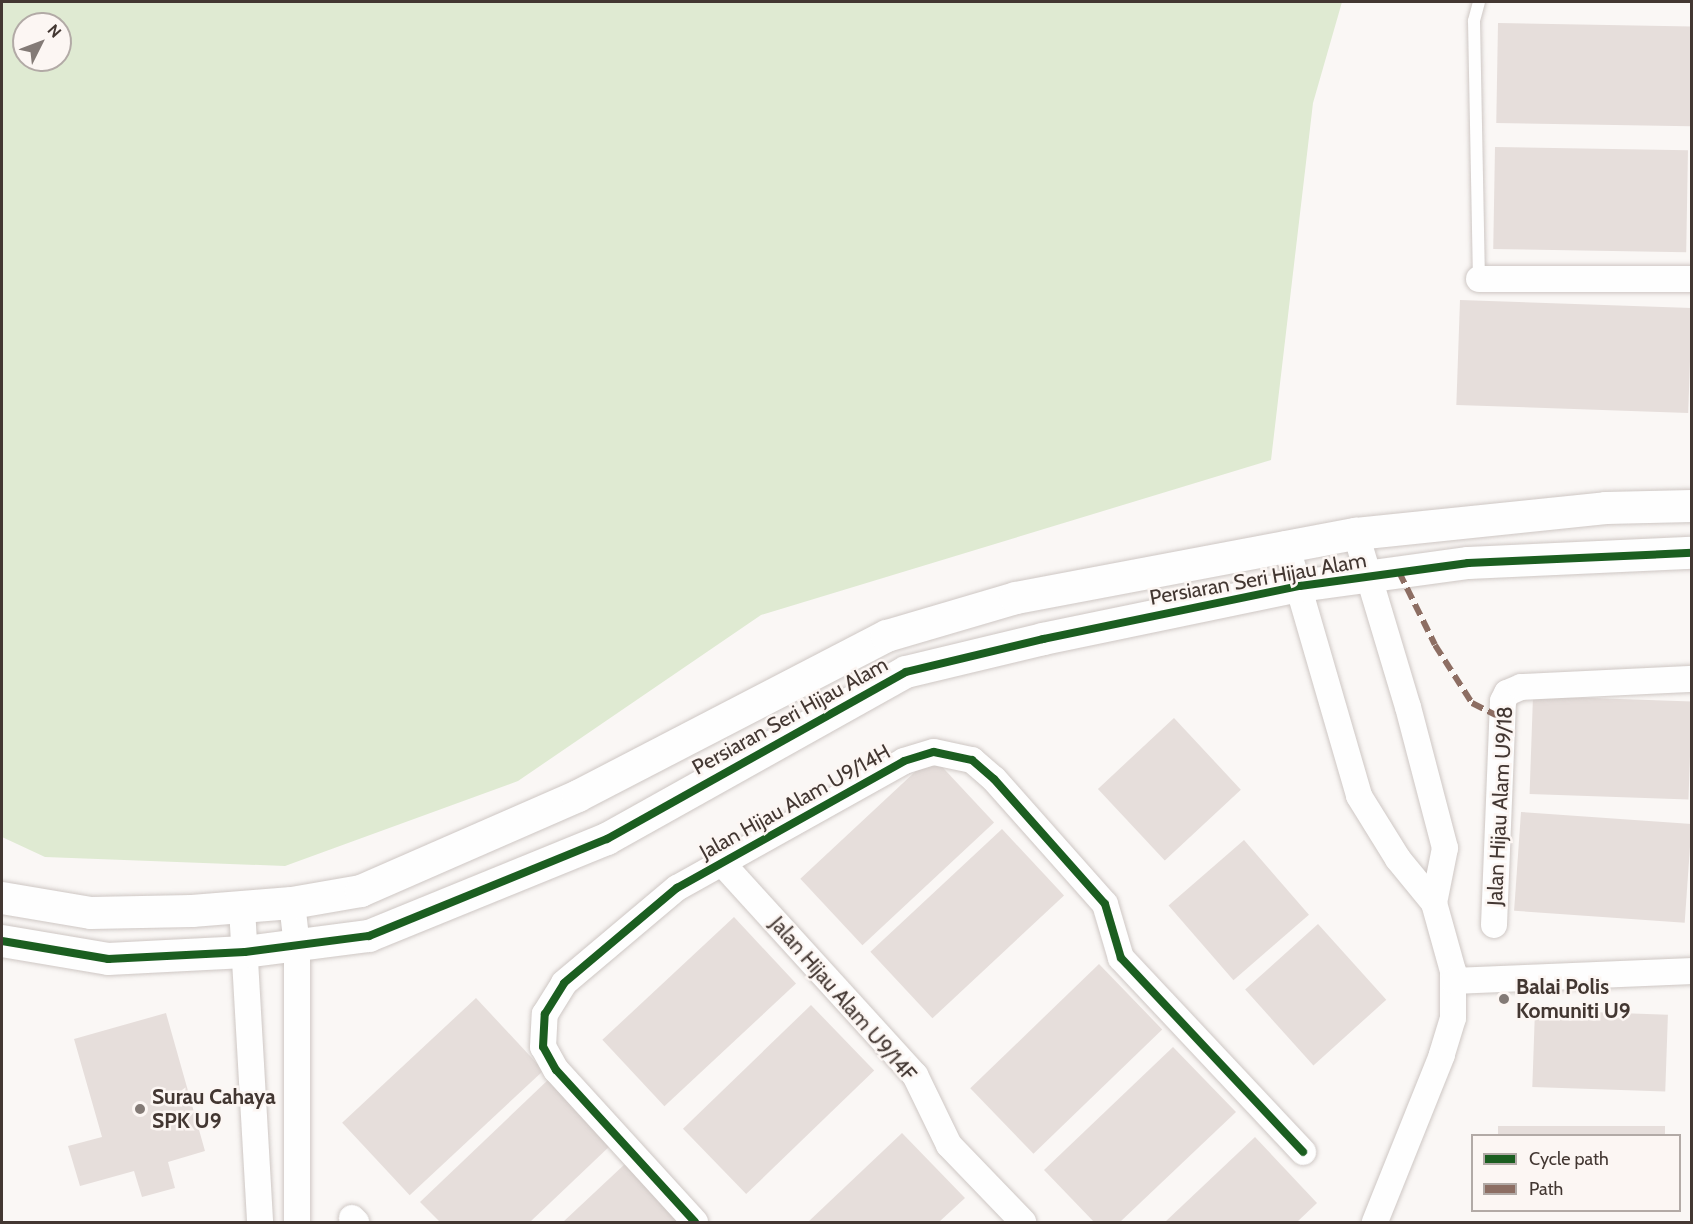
<!DOCTYPE html>
<style>
body{margin:0}
#map{position:relative;width:1693px;height:1224px;overflow:hidden;background:#faf7f5;font-family:Cabin,sans-serif}
div>[style]{position:absolute}
.green>*{inset:0;background:#dfead2}
.building>*{inset:0;background:#e6dedb;transform-origin:0 0}
.roads{filter:drop-shadow(0 0 2px #cec7c4) drop-shadow(0 0 2px #cec7c4)}
.service>*{height:12px;margin:-6px;padding:0 6px;transform-origin:6px;border-radius:6px;background:#fefefe}
.minor>*{height:26px;margin:-13px;padding:0 13px;transform-origin:13px;border-radius:13px;background:#fefefe}
.tertiary>*{height:32px;margin:-16px;padding:0 16px;transform-origin:16px;border-radius:16px;background:#fefefe}
.quiet>*{height:6px;margin-top:-3px;transform-origin:0;background:repeating-linear-gradient(90deg,#8d6e63 0 12px,transparent 0 18px)}
.cycleway>*{height:8px;margin:-4px;padding:0 4px;transform-origin:4px;border-radius:4px;background:#1b5e20}
.dots>*{width:16px;height:16px;translate:-50% -50%;box-sizing:border-box;border:3px solid #fcf6f3;border-radius:50%}
span{translate:-50% -50%;white-space:nowrap;text-align:center;line-height:1.15;-webkit-text-stroke:5px #fcf6f3;paint-order:stroke}
.street-label{font-size:21px;color:#433732}
.poi-label{font-size:21px;color:#433732;font-weight:700}
.left{translate:0 -50%;text-align:left}
.frame{position:absolute;inset:0;border:3px solid #433732;pointer-events:none}
.legend{position:absolute;left:1471px;top:1134px;width:210px;height:78px;box-sizing:border-box;background:#fcf6f3;border:2px solid #b2aaa6;margin:0;padding:8px 10px;list-style:none;font-size:18px;color:#433732}
.legend li{display:flex;align-items:center;gap:12px;height:30px}
.legend b{width:30px;border:2px solid #b2aaa6}
.north{position:absolute;left:12px;top:12px;width:60px;height:60px;box-sizing:border-box;background:#fcf6f3;border:2px solid #b2aaa6;border-radius:50%;rotate:48deg;font-size:16px;font-weight:700;line-height:24px;text-align:center;color:#433732}
.north::after{content:'';display:block;margin:auto;width:21px;height:27px;background:#837a76;clip-path:polygon(50% 0,100% 100%,50% 72%,0 100%)}
</style>
<div id="map">
<div class="green">
<i style="clip-path:polygon(evenodd,2px 2px,1342px 2px,1313px 103px,1271px 460px,761px 615px,518px 781px,285px 866px,45px 857px,2px 837px,2px 2px,24px 24px,60px 24px,60px 60px,24px 60px,24px 24px)"></i>
</div>
<div class="building">
<i style="left:1498px;top:23px;width:194px;height:100px;rotate:1deg"></i>
<i style="left:1495px;top:147px;width:193px;height:102px;rotate:1deg"></i>
<i style="left:1460px;top:300px;width:232px;height:105px;rotate:2deg"></i>
<i style="left:1533px;top:696px;width:159px;height:98px;rotate:2deg"></i>
<i style="left:1174px;top:718px;width:98px;height:104px;rotate:47deg"></i>
<i style="left:932px;top:756px;width:91px;height:180px;rotate:47deg"></i>
<i style="left:1521px;top:812px;width:171px;height:99px;rotate:4deg"></i>
<i style="left:1002px;top:829px;width:91px;height:180px;rotate:47deg"></i>
<i style="left:1244px;top:840px;width:99px;height:100px;rotate:49deg"></i>
<i style="left:734px;top:917px;width:91px;height:180px;rotate:47deg"></i>
<i style="left:1318px;top:924px;width:102px;height:98px;rotate:48deg"></i>
<i style="left:1099px;top:964px;width:91px;height:179px;rotate:46deg"></i>
<i style="left:476px;top:998px;width:99px;height:183px;rotate:47deg"></i>
<i style="left:811px;top:1005px;width:91px;height:178px;rotate:46deg"></i>
<i style="left:1535px;top:1010px;width:133px;height:77px;rotate:2deg"></i>
<i style="clip-path:polygon(166px 1013px,205px 1151px,168px 1162px,175px 1188px,142px 1197px,134px 1171px,80px 1186px,68px 1146px,102px 1137px,74px 1039px)"></i>
<i style="clip-path:polygon(1173px 1047px,1236px 1112px,1120px 1222px,1094px 1222px,1044px 1170px)"></i>
<i style="clip-path:polygon(550px 1078px,612px 1144px,530px 1222px,440px 1222px,420px 1202px)"></i>
<i style="left:1665px;top:1126px;width:10px;height:167px;rotate:90deg"></i>
<i style="clip-path:polygon(902px 1133px,965px 1198px,939px 1222px,808px 1222px)"></i>
<i style="clip-path:polygon(1255px 1137px,1317px 1203px,1297px 1222px,1165px 1222px)"></i>
<i style="clip-path:polygon(626px 1163px,683px 1222px,563px 1222px)"></i>
</div>
<div class="roads">
<div class="service">
<i style="left:1479px;top:2px;width:20px;rotate:105deg"></i>
<i style="left:1474px;top:21px;width:258px;rotate:88.9deg"></i>
</div>
<div class="minor">
<i style="left:1479px;top:279px;width:213px"></i>
<i style="left:1356px;top:534px;width:181px;rotate:73.3deg"></i>
<i style="left:1408px;top:707px;width:146px;rotate:75.3deg"></i>
<i style="left:1445px;top:848px;width:56px;rotate:101.3deg"></i>
<i style="left:1286px;top:544px;width:262px;rotate:73.8deg"></i>
<i style="left:1359px;top:796px;width:74px;rotate:58.2deg"></i>
<i style="left:1398px;top:859px;width:57px;rotate:50.7deg"></i>
<i style="left:1434px;top:903px;width:71px;rotate:74.4deg"></i>
<i style="left:1453px;top:971px;width:47px;rotate:90deg"></i>
<i style="left:1453px;top:1018px;width:39px;rotate:107deg"></i>
<i style="left:1442px;top:1055px;width:180px;rotate:111.9deg"></i>
<i style="left:722px;top:863px;width:287px;rotate:47.7deg"></i>
<i style="left:915px;top:1075px;width:78px;rotate:64.1deg"></i>
<i style="left:949px;top:1145px;width:107px;rotate:46.1deg"></i>
<i style="left:292px;top:903px;width:43px;rotate:83.4deg"></i>
<i style="left:297px;top:946px;width:276px;rotate:90deg"></i>
<i style="left:242px;top:908px;width:315px;rotate:86.7deg"></i>
<i style="left:1494px;top:925px;width:224px;rotate:-87.7deg"></i>
<i style="left:1503px;top:701px;width:9px;rotate:-63deg"></i>
<i style="left:1507px;top:693px;width:15px;rotate:-23deg"></i>
<i style="left:1521px;top:687px;width:171px;rotate:-2.7deg"></i>
<i style="left:1454px;top:981px;width:238px;rotate:-2.4deg"></i>
<i style="left:352px;top:1218px;width:6px;rotate:45deg"></i>
<i style="left:695px;top:1222px;width:206px;rotate:-132.4deg"></i>
<i style="left:556px;top:1070px;width:26px;rotate:-119deg"></i>
<i style="left:543px;top:1047px;width:33px;rotate:-87deg"></i>
<i style="left:545px;top:1014px;width:36px;rotate:-58deg"></i>
<i style="left:564px;top:983px;width:148px;rotate:-40.1deg"></i>
<i style="left:677px;top:888px;width:260px;rotate:-29.2deg"></i>
<i style="left:904px;top:761px;width:31px;rotate:-17deg"></i>
<i style="left:934px;top:752px;width:39px;rotate:12deg"></i>
<i style="left:972px;top:760px;width:29px;rotate:41deg"></i>
<i style="left:994px;top:779px;width:167px;rotate:48.4deg"></i>
<i style="left:1105px;top:904px;width:56px;rotate:73.5deg"></i>
<i style="left:1121px;top:958px;width:266px;rotate:46.8deg"></i>
</div>
<div class="tertiary">
<i style="left:2px;top:898px;width:90px;rotate:9.6deg"></i>
<i style="left:91px;top:913px;width:101px;rotate:-1.1deg"></i>
<i style="left:192px;top:911px;width:100px;rotate:-4.6deg"></i>
<i style="left:292px;top:903px;width:70px;rotate:-9.9deg"></i>
<i style="left:361px;top:891px;width:237px;rotate:-23.6deg"></i>
<i style="left:578px;top:796px;width:348px;rotate:-27.4deg"></i>
<i style="left:887px;top:636px;width:134px;rotate:-16.4deg"></i>
<i style="left:1016px;top:598px;width:346px;rotate:-10.7deg"></i>
<i style="left:1356px;top:534px;width:251px;rotate:-5.9deg"></i>
<i style="left:1606px;top:508px;width:86px;rotate:-1.3deg"></i>
<i style="left:2px;top:941px;width:108px;rotate:9.6deg"></i>
<i style="left:108px;top:959px;width:137px;rotate:-2.9deg"></i>
<i style="left:245px;top:952px;width:125px;rotate:-7.4deg"></i>
<i style="left:369px;top:936px;width:257px;rotate:-22.2deg"></i>
<i style="left:607px;top:839px;width:342px;rotate:-29.2deg"></i>
<i style="left:906px;top:672px;width:141px;rotate:-13.5deg"></i>
<i style="left:1043px;top:639px;width:262px;rotate:-11.7deg"></i>
<i style="left:1300px;top:586px;width:170px;rotate:-7.8deg"></i>
<i style="left:1468px;top:563px;width:224px;rotate:-2.6deg"></i>
</div>
</div>
<div class="quiet">
<i style="left:1399px;top:572px;width:81px;rotate:63.7deg"></i>
<i style="left:1435px;top:645px;width:69px;rotate:57.5deg"></i>
<i style="left:1472px;top:703px;width:34px;rotate:27deg"></i>
</div>
<div class="cycleway">
<i style="left:2px;top:941px;width:108px;rotate:9.6deg"></i>
<i style="left:108px;top:959px;width:137px;rotate:-2.9deg"></i>
<i style="left:245px;top:952px;width:125px;rotate:-7.4deg"></i>
<i style="left:369px;top:936px;width:257px;rotate:-22.2deg"></i>
<i style="left:607px;top:839px;width:342px;rotate:-29.2deg"></i>
<i style="left:906px;top:672px;width:141px;rotate:-13.5deg"></i>
<i style="left:1043px;top:639px;width:262px;rotate:-11.7deg"></i>
<i style="left:1300px;top:586px;width:170px;rotate:-7.8deg"></i>
<i style="left:1468px;top:563px;width:224px;rotate:-2.6deg"></i>
<i style="left:695px;top:1222px;width:206px;rotate:-132.4deg"></i>
<i style="left:556px;top:1070px;width:26px;rotate:-119deg"></i>
<i style="left:543px;top:1047px;width:33px;rotate:-87deg"></i>
<i style="left:545px;top:1014px;width:36px;rotate:-58deg"></i>
<i style="left:564px;top:983px;width:148px;rotate:-40.1deg"></i>
<i style="left:677px;top:888px;width:260px;rotate:-29.2deg"></i>
<i style="left:904px;top:761px;width:31px;rotate:-17deg"></i>
<i style="left:934px;top:752px;width:39px;rotate:12deg"></i>
<i style="left:972px;top:760px;width:29px;rotate:41deg"></i>
<i style="left:994px;top:779px;width:167px;rotate:48.4deg"></i>
<i style="left:1105px;top:904px;width:56px;rotate:73.5deg"></i>
<i style="left:1121px;top:958px;width:266px;rotate:46.8deg"></i>
</div>
<div class="dots">
<i style="left:1504px;top:999px;background:#837a76"></i>
<i style="left:140px;top:1109px;background:#837a76"></i>
</div>
<div class="street-label">
<span style="left:1258px;top:579px;rotate:-10deg">Persiaran Seri Hijau Alam</span>
<span style="left:790px;top:716px;rotate:-29deg">Persiaran Seri Hijau Alam</span>
<span style="left:795px;top:802px;rotate:-29deg">Jalan Hijau Alam U9/14H</span>
<span style="left:1500px;top:806px;rotate:-87deg">Jalan Hijau Alam U9/18</span>
<span style="left:843px;top:999px;rotate:49deg">Jalan Hijau Alam U9/14F</span>
</div>
<div class="poi-label">
<span class="left" style="left:1516px;top:999px">Balai Polis<br>Komuniti U9</span>
<span class="left" style="left:152px;top:1109px">Surau Cahaya<br>SPK U9</span>
</div>
<div class="frame"></div>
<ul class="legend">
<li><b style="height:8px;background:#1b5e20"></b>Cycle path</li>
<li><b style="height:8px;background:#8d6e63"></b>Path</li>
</ul>
<div class="north">N</div>
</div>
